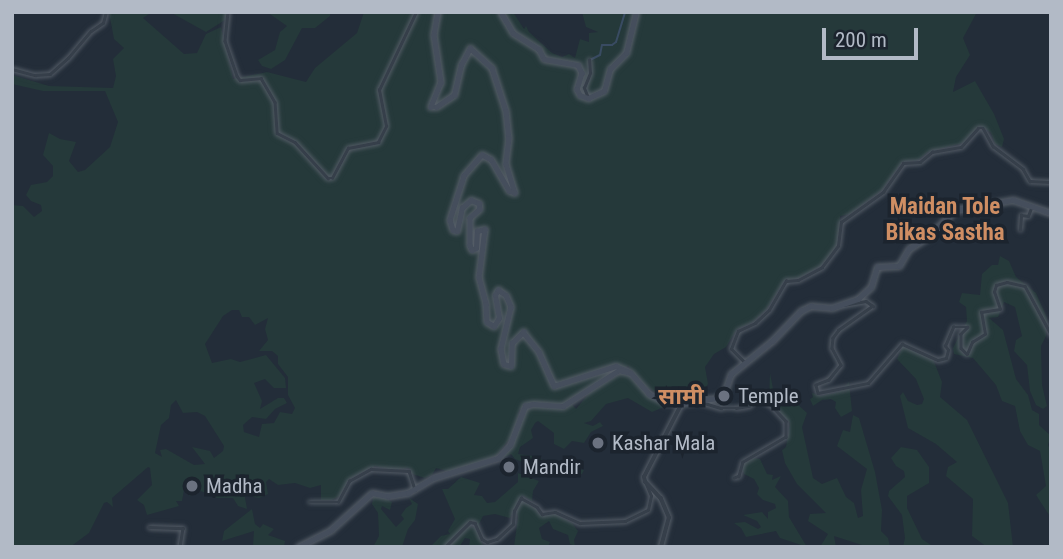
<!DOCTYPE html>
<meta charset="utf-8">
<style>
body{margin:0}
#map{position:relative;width:1063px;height:559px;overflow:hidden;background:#232d39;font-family:"Roboto Condensed","Noto Sans Devanagari",sans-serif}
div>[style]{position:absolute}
.green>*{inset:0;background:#25393a}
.stream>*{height:2px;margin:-1px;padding:0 1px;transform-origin:1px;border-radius:1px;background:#394b62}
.roads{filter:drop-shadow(0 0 2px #555d67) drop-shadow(0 0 2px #555d67)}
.minor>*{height:2.5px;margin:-1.25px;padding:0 1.25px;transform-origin:1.25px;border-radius:1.25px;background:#363f4a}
.tertiary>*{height:3.5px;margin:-1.75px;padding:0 1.75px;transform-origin:1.75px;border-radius:1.75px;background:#363f4a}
.secondary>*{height:4.5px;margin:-2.25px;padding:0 2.25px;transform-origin:2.25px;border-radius:2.25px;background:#454e5c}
.dots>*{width:19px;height:19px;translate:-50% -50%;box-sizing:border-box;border:4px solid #1c242e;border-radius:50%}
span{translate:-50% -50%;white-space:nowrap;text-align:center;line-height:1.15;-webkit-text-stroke:7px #1c242e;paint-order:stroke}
.poi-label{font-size:21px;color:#b2bac6}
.left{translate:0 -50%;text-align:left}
.neighbourhood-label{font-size:23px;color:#cf8e63;font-weight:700}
.frame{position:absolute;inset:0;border:14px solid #b2bac6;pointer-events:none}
.scale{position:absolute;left:822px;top:28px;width:96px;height:32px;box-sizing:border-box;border:4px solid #b2bac6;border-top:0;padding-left:9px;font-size:21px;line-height:24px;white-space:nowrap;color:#b2bac6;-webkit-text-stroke:5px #1c242e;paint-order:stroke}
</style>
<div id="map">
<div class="green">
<i style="clip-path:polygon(evenodd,109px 12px,152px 12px,143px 18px,184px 54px,197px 53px,206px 34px,221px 27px,233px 79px,267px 72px,306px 82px,315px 68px,357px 33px,364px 12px,513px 12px,524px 29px,526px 26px,529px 32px,552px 53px,562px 57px,569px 54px,575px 58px,580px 39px,589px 42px,589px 33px,598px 32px,586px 27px,582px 12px,977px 12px,963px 38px,970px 55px,956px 77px,953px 92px,975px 81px,994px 114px,1004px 139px,1002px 147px,995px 144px,991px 133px,981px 126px,963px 143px,928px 152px,918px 160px,902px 162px,882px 190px,850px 214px,840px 216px,840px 234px,836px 249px,821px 266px,799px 278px,784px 281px,766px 310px,753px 322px,737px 329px,726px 347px,714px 354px,705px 367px,708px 384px,701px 394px,665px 398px,645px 386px,628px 366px,569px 401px,576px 409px,591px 391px,624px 372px,648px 394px,671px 404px,652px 412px,628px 398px,606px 404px,591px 421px,584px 423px,593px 426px,600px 422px,603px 426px,591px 432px,584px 443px,572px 441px,564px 449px,554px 444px,554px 433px,538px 421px,535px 423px,531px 430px,533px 438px,520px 447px,518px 454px,540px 457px,544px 464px,553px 467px,584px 470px,582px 474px,569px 477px,549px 473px,515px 459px,511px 454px,474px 471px,505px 454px,519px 429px,525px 410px,537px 406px,534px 402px,519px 410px,515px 432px,496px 456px,451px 472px,436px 468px,432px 475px,425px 478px,412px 474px,409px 468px,393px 470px,375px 466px,349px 479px,340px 496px,332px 500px,321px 500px,321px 485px,310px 488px,295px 483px,278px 485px,269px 479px,266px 482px,268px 494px,259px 498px,253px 497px,248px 485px,243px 486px,247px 509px,238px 506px,233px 498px,217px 498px,196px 489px,190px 496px,184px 490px,182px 501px,176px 501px,179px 506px,147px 515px,144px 505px,137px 500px,152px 485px,150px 468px,148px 467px,112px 498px,113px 507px,107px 502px,104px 503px,89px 533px,70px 547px,12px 547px,12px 205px,23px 206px,34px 217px,42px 211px,41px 205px,31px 201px,26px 195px,31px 185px,47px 182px,53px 176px,53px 166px,43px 155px,49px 133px,60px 139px,76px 142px,69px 161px,78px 172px,85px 170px,110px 147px,118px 122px,105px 91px,43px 91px,12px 84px,12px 75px,49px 86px,113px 88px,116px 76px,113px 59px,124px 48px,114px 39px,109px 12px,232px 310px,239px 310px,242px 317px,249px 317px,255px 325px,268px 318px,265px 329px,268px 340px,259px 351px,272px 351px,278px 356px,278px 364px,288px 377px,288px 395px,295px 408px,292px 414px,280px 412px,274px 423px,262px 424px,259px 437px,244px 432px,243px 425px,252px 417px,266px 419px,275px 409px,287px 403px,284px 398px,278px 398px,260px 409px,262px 401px,254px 383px,265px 379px,274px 388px,286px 388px,285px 378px,266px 355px,240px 362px,231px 359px,212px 363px,205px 344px,223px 316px,232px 310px,109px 12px,176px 400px,183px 413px,197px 412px,205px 416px,224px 446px,223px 451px,214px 458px,210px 451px,192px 447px,205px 464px,194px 465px,166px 449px,160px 450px,162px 457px,155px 453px,161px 425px,169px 418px,171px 405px,176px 400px)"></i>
<i style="clip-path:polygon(170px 12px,226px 12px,225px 20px,206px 32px)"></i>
<i style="clip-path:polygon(267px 12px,330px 12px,330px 16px,315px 28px,302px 28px,285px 60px,271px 69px,262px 66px,258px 60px,275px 50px,280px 32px,287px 26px)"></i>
<i style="clip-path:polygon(1000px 256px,1009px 261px,1016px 277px,1036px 293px,1047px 318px,1046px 336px,1041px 346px,1042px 385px,1047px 406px,1043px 409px,1036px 405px,1030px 391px,1027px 365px,1014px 351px,1016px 340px,1022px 336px,1015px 307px,1004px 302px,998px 317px,989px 318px,1003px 330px,1016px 379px,1028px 395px,1032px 410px,1039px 414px,1039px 425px,1051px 436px,1048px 445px,1051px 451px,1051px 518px,1036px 495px,1046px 486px,1040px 451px,1028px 445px,1020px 431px,1015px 406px,1002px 401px,996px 385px,973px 358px,954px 354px,953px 348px,967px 321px,966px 307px,959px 302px,962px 293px,980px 295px,982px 274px,992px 265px,998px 265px)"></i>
<i style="clip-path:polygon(903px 346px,933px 359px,942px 382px,940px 397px,967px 420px,1008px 503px,1013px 547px,987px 547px,972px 536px,973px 499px,946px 476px,948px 467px,957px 462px,936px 444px,908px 428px,900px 396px,903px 392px,908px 401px,917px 405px,922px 404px,924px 399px,916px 379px,897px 359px)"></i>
<i style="clip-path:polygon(770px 373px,774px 394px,788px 406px,794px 401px,807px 413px,802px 427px,813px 478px,822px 484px,837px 478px,846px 497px,854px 503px,858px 518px,863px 516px,861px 490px,867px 469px,837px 446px,843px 430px,850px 432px,853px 415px,859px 418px,875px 472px,882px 510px,881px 531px,888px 538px,890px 547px,868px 547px,834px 536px,836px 547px,820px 547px,828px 534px,808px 521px,810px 514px,826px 513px,797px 484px,785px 463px,782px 450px,786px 447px,790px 423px,769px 401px)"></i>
<i style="clip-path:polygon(849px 382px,852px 411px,841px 417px,835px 408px,836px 402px,831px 399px,822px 400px,813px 406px,810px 399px,813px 397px,812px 393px,821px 396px,839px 392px)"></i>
<i style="clip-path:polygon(901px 447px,917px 450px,929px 467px,929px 483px,907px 496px,907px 508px,922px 539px,934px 547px,903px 547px,905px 538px,902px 515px,888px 496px,889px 491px,905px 477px,904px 471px,896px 466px,891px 458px)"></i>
<i style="clip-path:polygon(754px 458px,760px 459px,767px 474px,773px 475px,772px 480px,781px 476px,775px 487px,788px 501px,789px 517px,807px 547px,780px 538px,776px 531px,746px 537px,741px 528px,734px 523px,745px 522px,758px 529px,761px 527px,757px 521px,743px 515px,762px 512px,768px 519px,768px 512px,776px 508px,775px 504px,763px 500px,757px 494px,759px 488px,754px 479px,744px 474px,742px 465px)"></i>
<i style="clip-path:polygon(518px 473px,539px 481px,533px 491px,532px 501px,522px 495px,510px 518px,495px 514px,483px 516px,479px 524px,481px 533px,475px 523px,471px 522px,470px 526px,475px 528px,484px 547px,469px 547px,470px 539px,465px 538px,459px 547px,430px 547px,441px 536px,450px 534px,448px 531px,455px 519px,442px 489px,448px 489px,461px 477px,480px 483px,474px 495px,482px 496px,487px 503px,495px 502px,518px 482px)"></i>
<i style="clip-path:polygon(374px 493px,392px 502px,390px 510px,382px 506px,381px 509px,396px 527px,404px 519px,401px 515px,406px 508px,412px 504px,409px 498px,418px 504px,415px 520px,408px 529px,402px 547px,373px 547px,379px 536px,378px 513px,372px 504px)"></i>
<i style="clip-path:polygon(522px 500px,536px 508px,540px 515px,555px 514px,572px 523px,578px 531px,574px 540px,575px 546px,570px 544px,568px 535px,553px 529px,549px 521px,539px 528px,542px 539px,550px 542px,548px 547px,514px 547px,518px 517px,516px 508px)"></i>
<i style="clip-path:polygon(252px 509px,255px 524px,260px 528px,263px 524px,274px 529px,268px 535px,285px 541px,284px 547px,253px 545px,254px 531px,222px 541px,224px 531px)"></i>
</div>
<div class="stream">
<i style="left:590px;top:60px;width:11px;rotate:-27deg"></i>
<i style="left:600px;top:55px;width:10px;rotate:-79deg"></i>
<i style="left:602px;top:45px;width:10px"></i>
<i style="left:612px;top:45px;width:5px;rotate:-37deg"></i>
<i style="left:616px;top:42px;width:31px;rotate:-73deg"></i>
</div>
<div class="roads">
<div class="minor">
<i style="left:228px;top:12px;width:29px;rotate:96deg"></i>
<i style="left:225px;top:41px;width:37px;rotate:71deg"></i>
<i style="left:237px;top:76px;width:5px;rotate:53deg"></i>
<i style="left:240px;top:80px;width:21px;rotate:-5deg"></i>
<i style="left:261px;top:78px;width:28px;rotate:60deg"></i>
<i style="left:275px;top:102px;width:31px;rotate:86deg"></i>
<i style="left:277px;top:133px;width:20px;rotate:27deg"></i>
<i style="left:295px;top:142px;width:49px;rotate:47.5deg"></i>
<i style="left:328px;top:178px;width:4px"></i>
<i style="left:332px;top:178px;width:34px;rotate:-62deg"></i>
<i style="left:348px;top:148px;width:31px;rotate:-11deg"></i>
<i style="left:378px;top:142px;width:18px;rotate:-63deg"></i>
<i style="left:386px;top:126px;width:37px;rotate:-101deg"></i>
<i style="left:379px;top:90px;width:86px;rotate:-64.6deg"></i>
<i style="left:12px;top:69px;width:24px;rotate:15deg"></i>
<i style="left:35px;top:75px;width:15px;rotate:-4deg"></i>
<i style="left:50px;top:74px;width:24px;rotate:-42deg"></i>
<i style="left:68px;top:58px;width:35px;rotate:-50deg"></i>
<i style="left:91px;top:31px;width:14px;rotate:-34deg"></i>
<i style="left:103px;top:23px;width:11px;rotate:-75deg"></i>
<i style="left:588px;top:98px;width:11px;rotate:-112deg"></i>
<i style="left:584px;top:88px;width:16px;rotate:-68deg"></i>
<i style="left:590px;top:73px;width:13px;rotate:-94deg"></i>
<i style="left:1020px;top:230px;width:15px;rotate:-86deg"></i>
<i style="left:1021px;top:215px;width:7px;rotate:8deg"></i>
<i style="left:1028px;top:216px;width:9px;rotate:-69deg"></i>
<i style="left:843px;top:305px;width:23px;rotate:-10deg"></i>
<i style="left:866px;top:301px;width:9px;rotate:36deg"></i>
<i style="left:873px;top:306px;width:42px;rotate:144.8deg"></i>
<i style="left:839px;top:330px;width:10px;rotate:127deg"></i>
<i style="left:833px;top:338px;width:10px;rotate:96deg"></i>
<i style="left:832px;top:348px;width:19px;rotate:62deg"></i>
<i style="left:841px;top:365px;width:19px;rotate:129deg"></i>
<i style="left:829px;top:380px;width:14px;rotate:159deg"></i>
<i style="left:816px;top:385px;width:8px;rotate:76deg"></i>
<i style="left:818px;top:393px;width:51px;rotate:-11.3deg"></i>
<i style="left:868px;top:383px;width:52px;rotate:-48.9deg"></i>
<i style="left:902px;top:344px;width:39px;rotate:24deg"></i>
<i style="left:938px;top:360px;width:8px;rotate:-14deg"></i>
<i style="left:946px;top:358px;width:8px;rotate:-76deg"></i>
<i style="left:948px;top:350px;width:5px;rotate:-127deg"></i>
<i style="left:945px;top:346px;width:21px;rotate:-67deg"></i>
<i style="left:953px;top:327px;width:15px"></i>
<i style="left:968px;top:327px;width:10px;rotate:135deg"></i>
<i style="left:961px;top:334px;width:14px;rotate:90deg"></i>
<i style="left:961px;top:348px;width:8px;rotate:45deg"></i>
<i style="left:967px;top:354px;width:13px;rotate:-67deg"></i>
<i style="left:972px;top:342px;width:15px;rotate:-32deg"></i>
<i style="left:985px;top:334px;width:22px;rotate:-100deg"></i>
<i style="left:981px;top:312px;width:19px;rotate:-9deg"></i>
<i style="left:1000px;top:309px;width:18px;rotate:-109deg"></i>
<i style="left:994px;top:292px;width:7px;rotate:-74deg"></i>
<i style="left:996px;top:285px;width:11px;rotate:-15deg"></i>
<i style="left:1007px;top:282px;width:18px;rotate:13deg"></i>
<i style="left:1025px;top:286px;width:55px;rotate:61.6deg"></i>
<i style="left:744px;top:362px;width:18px;rotate:-135deg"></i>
<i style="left:731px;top:349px;width:19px;rotate:-69deg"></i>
<i style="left:738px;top:331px;width:19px;rotate:-25deg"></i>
<i style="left:755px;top:323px;width:19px;rotate:-43deg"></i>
<i style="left:769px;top:310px;width:34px;rotate:-60deg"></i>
<i style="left:786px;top:281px;width:12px;rotate:-5deg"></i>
<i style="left:798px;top:280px;width:27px;rotate:-28deg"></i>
<i style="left:822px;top:267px;width:26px;rotate:-53deg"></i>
<i style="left:838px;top:246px;width:24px;rotate:-83deg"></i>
<i style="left:841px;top:222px;width:52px;rotate:-35.5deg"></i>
<i style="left:883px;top:192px;width:35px;rotate:-55deg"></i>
<i style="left:903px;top:163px;width:17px;rotate:-3deg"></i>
<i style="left:920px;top:162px;width:16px;rotate:-40deg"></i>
<i style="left:932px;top:152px;width:29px;rotate:-10deg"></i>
<i style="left:961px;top:147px;width:25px;rotate:-48deg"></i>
<i style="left:978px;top:128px;width:5px"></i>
<i style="left:983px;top:128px;width:21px;rotate:61deg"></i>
<i style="left:993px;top:146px;width:38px;rotate:37deg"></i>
<i style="left:1023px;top:169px;width:14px;rotate:60deg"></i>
<i style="left:1030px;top:181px;width:21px;rotate:3deg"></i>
<i style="left:701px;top:402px;width:21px;rotate:17deg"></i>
<i style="left:721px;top:408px;width:15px"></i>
<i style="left:736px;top:408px;width:13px;rotate:-9deg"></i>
<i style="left:749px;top:406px;width:11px;rotate:-52deg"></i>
<i style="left:756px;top:397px;width:17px;rotate:28deg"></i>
<i style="left:771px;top:405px;width:22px;rotate:47deg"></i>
<i style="left:786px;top:421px;width:16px;rotate:90deg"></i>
<i style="left:786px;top:437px;width:50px;rotate:149.8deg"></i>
<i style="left:743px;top:462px;width:15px;rotate:106deg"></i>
<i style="left:739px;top:476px;width:5px;rotate:158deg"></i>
<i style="left:309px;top:502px;width:29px"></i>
<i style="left:338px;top:502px;width:24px;rotate:-62deg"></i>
<i style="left:349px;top:481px;width:25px;rotate:-29deg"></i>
<i style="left:371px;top:469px;width:38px;rotate:3deg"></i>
<i style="left:409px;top:471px;width:20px;rotate:72deg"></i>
<i style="left:149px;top:527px;width:34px;rotate:2deg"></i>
<i style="left:183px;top:528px;width:19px;rotate:99deg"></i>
<i style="left:445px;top:547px;width:35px;rotate:-45deg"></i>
<i style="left:470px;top:522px;width:5px;rotate:11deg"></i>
<i style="left:475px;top:523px;width:17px;rotate:66deg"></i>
<i style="left:482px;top:539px;width:6px;rotate:31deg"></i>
<i style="left:487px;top:542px;width:10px;rotate:-17deg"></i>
<i style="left:497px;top:539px;width:22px;rotate:-43deg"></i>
<i style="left:513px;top:524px;width:13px;rotate:-86deg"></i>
<i style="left:514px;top:511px;width:15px;rotate:-62deg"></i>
<i style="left:521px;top:498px;width:18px;rotate:29deg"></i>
<i style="left:537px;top:507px;width:9px;rotate:54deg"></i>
<i style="left:542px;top:514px;width:13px;rotate:-9deg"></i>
<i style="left:555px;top:512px;width:27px;rotate:24deg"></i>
<i style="left:580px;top:523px;width:45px;rotate:-2.5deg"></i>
<i style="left:625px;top:521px;width:25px;rotate:-26deg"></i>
<i style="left:648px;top:510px;width:14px;rotate:-78deg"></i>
<i style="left:651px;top:496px;width:15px;rotate:-113deg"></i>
</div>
<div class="tertiary">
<i style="left:661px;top:547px;width:30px;rotate:-75deg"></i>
<i style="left:669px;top:518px;width:21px;rotate:-113deg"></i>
<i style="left:661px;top:499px;width:23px;rotate:-133deg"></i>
<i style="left:645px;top:482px;width:5px;rotate:-101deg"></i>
<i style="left:644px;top:477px;width:83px;rotate:-62.8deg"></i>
</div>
<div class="secondary">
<i style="left:438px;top:12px;width:23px;rotate:100deg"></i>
<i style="left:434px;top:35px;width:48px;rotate:81.5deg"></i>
<i style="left:441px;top:82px;width:27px;rotate:112deg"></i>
<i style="left:431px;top:107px;width:5px"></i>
<i style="left:436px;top:107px;width:22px;rotate:-34deg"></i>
<i style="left:454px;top:95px;width:31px;rotate:-77deg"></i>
<i style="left:461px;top:65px;width:19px;rotate:-62deg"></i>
<i style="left:470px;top:48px;width:30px;rotate:42deg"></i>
<i style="left:492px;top:68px;width:45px;rotate:72deg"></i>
<i style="left:506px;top:111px;width:27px;rotate:84deg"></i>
<i style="left:509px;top:138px;width:26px;rotate:97deg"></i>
<i style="left:506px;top:164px;width:30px;rotate:73deg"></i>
<i style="left:515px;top:193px;width:6px;rotate:-162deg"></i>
<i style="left:509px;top:191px;width:36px;rotate:-120deg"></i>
<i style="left:491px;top:160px;width:10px;rotate:-151deg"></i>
<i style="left:482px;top:155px;width:28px;rotate:131deg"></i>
<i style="left:464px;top:176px;width:46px;rotate:107.7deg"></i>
<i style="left:450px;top:220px;width:10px;rotate:73deg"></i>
<i style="left:453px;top:230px;width:4px;rotate:14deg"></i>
<i style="left:457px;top:231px;width:24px;rotate:-78deg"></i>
<i style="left:462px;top:208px;width:12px;rotate:-42deg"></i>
<i style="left:471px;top:200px;width:9px;rotate:21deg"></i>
<i style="left:479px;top:203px;width:6px;rotate:81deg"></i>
<i style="left:480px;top:209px;width:13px;rotate:138deg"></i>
<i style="left:470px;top:218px;width:27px;rotate:90deg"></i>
<i style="left:470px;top:245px;width:5px;rotate:68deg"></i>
<i style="left:472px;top:250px;width:4px;rotate:-27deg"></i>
<i style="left:476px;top:248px;width:17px;rotate:-87deg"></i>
<i style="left:477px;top:231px;width:8px;rotate:-14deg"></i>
<i style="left:485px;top:229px;width:48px;rotate:97.1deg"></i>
<i style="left:479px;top:277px;width:28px;rotate:75deg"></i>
<i style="left:486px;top:304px;width:18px;rotate:87deg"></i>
<i style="left:487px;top:322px;width:8px;rotate:30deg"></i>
<i style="left:494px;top:326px;width:9px;rotate:-58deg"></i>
<i style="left:499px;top:318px;width:23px;rotate:-100deg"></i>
<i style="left:495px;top:295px;width:6px;rotate:-59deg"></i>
<i style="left:498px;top:290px;width:9px;rotate:32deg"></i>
<i style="left:506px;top:295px;width:13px;rotate:67deg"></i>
<i style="left:511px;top:307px;width:43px;rotate:103.4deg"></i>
<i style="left:501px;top:349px;width:15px;rotate:79deg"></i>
<i style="left:504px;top:364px;width:7px;rotate:16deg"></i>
<i style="left:511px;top:366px;width:23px;rotate:-88deg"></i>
<i style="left:512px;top:343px;width:16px;rotate:-45deg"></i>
<i style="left:523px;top:332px;width:26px;rotate:51deg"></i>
<i style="left:539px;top:352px;width:37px;rotate:66deg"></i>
<i style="left:554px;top:386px;width:65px;rotate:-17.9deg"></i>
<i style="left:616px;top:366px;width:13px;rotate:23deg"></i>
<i style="left:501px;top:12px;width:24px;rotate:60deg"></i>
<i style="left:513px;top:33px;width:31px;rotate:32deg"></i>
<i style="left:539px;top:49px;width:11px;rotate:63deg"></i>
<i style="left:544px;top:59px;width:35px;rotate:10deg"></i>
<i style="left:578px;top:65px;width:9px;rotate:63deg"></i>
<i style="left:582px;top:73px;width:17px;rotate:107deg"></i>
<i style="left:577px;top:89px;width:7px;rotate:63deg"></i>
<i style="left:580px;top:95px;width:9px;rotate:21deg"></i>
<i style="left:588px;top:98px;width:17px;rotate:-24deg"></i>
<i style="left:604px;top:91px;width:23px;rotate:-75deg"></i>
<i style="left:610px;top:69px;width:23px;rotate:-45deg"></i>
<i style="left:626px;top:53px;width:42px;rotate:-76.3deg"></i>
<i style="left:298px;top:547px;width:37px;rotate:-27deg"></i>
<i style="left:331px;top:530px;width:55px;rotate:-42.1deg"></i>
<i style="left:372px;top:493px;width:16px;rotate:11deg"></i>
<i style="left:388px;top:496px;width:20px;rotate:-9deg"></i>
<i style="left:408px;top:493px;width:29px;rotate:-31deg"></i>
<i style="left:433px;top:478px;width:68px;rotate:-17.1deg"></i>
<i style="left:498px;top:458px;width:18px;rotate:-47deg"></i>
<i style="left:510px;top:445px;width:42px;rotate:-69deg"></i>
<i style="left:525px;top:406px;width:8px;rotate:-14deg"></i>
<i style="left:533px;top:404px;width:30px;rotate:4deg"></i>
<i style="left:563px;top:406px;width:67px;rotate:-32.7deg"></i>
<i style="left:619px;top:370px;width:12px;rotate:14deg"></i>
<i style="left:631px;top:373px;width:28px;rotate:49deg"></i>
<i style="left:649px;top:394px;width:18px;rotate:27deg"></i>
<i style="left:665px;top:402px;width:17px;rotate:3deg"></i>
<i style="left:682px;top:403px;width:37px;rotate:-8deg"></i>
<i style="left:719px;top:398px;width:6px;rotate:-39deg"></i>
<i style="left:724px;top:394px;width:21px;rotate:-71deg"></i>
<i style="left:731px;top:374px;width:53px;rotate:-38.8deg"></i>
<i style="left:772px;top:341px;width:42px;rotate:-46deg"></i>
<i style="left:801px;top:311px;width:11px;rotate:-27deg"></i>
<i style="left:811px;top:306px;width:21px;rotate:5deg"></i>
<i style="left:832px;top:308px;width:28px;rotate:-19deg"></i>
<i style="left:858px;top:299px;width:18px;rotate:-43deg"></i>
<i style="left:871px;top:287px;width:21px;rotate:-73deg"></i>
<i style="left:877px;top:267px;width:22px;rotate:-3deg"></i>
<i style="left:899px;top:266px;width:20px;rotate:-60deg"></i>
<i style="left:909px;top:249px;width:24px;rotate:-33deg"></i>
<i style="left:929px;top:236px;width:37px;rotate:-45deg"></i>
<i style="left:955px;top:210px;width:59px;rotate:-9.8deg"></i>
<i style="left:1013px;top:200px;width:40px;rotate:18.9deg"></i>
</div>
</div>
<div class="dots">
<i style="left:724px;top:396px;background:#6b7280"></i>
<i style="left:598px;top:443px;background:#6b7280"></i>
<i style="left:509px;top:467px;background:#6b7280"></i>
<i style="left:192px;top:486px;background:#6b7280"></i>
</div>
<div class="poi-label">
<span class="left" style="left:738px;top:396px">Temple</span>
<span class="left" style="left:612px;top:443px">Kashar Mala</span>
<span class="left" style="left:523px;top:467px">Mandir</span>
<span class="left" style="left:206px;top:486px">Madha</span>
</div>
<div class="neighbourhood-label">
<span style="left:945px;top:220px">Maidan Tole<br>Bikas Sastha</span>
<span style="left:681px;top:397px">सामी</span>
</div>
<div class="frame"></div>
<div class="scale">200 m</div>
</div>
